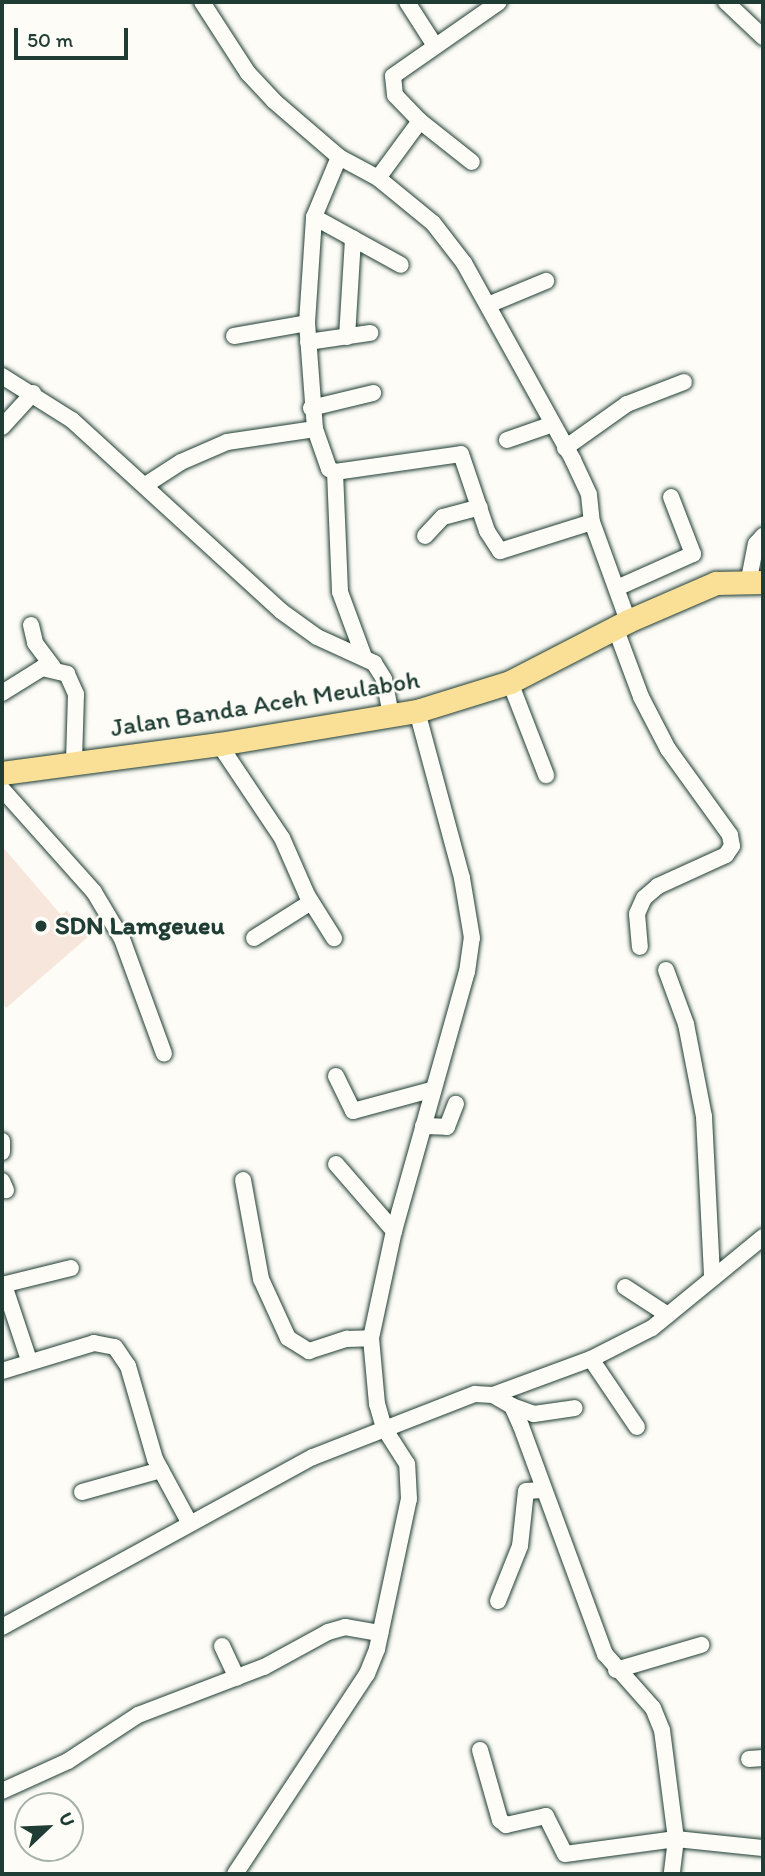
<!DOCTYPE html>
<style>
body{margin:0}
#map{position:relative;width:765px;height:1876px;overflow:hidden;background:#fdfcf7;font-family:Itim,sans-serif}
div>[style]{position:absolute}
.built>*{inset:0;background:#f6e6db}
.roads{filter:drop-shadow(0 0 2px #1f3d34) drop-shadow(0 0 2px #1f3d34)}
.minor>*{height:16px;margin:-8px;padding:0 8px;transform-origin:8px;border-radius:8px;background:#fdfcf7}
.highway>*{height:23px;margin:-11.5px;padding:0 11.5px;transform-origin:11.5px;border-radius:11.5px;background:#fadf96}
.dots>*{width:19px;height:19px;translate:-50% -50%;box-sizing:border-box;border:4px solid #fdfcf7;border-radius:50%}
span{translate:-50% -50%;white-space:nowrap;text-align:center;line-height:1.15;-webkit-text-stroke:5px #fdfcf7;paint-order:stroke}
.street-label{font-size:26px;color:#1f3d34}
.poi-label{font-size:26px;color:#1f3d34;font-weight:700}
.left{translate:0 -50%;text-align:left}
.frame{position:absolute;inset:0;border:4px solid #1f3d34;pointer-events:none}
.north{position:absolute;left:14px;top:1792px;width:70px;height:70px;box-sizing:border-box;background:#fdfcf7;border:2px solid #a4b0a9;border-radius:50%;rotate:67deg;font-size:19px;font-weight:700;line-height:28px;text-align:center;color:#1f3d34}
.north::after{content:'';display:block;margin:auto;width:24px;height:32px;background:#1f3d34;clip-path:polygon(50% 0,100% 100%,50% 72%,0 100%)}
.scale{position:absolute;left:14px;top:28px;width:114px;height:32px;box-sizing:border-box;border:4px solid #1f3d34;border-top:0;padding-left:9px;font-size:21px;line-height:24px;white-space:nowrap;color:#1f3d34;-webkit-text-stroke:5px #fdfcf7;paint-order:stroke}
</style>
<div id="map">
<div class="built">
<i style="clip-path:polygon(2px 846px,61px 915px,67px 911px,89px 936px,6px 1008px,2px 1003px)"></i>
</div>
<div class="roads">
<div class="minor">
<i style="left:202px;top:2px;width:85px;rotate:57.1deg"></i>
<i style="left:248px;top:73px;width:38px;rotate:47deg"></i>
<i style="left:274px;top:101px;width:86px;rotate:40.7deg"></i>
<i style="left:339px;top:157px;width:44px;rotate:28.3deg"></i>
<i style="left:378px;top:178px;width:71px;rotate:39.3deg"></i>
<i style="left:433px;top:223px;width:51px;rotate:52.2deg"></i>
<i style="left:464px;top:263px;width:225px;rotate:61deg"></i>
<i style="left:573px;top:460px;width:38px;rotate:65deg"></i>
<i style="left:589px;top:495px;width:27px;rotate:84deg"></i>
<i style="left:592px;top:522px;width:105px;rotate:70deg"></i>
<i style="left:407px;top:2px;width:50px;rotate:57.3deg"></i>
<i style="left:726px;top:2px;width:51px;rotate:43.4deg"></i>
<i style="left:420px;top:121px;width:66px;rotate:38.3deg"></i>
<i style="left:378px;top:178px;width:71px;rotate:-53.6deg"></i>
<i style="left:420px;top:121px;width:36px;rotate:-134deg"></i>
<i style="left:395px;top:95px;width:19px;rotate:-96deg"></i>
<i style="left:393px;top:76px;width:129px;rotate:-34.9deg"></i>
<i style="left:314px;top:217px;width:99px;rotate:28.9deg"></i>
<i style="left:488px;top:305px;width:63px;rotate:-22.5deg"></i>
<i style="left:234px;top:336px;width:74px;rotate:-10.1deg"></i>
<i style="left:347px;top:337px;width:99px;rotate:-86.5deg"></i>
<i style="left:308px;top:342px;width:63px;rotate:-8.3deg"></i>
<i style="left:2px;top:376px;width:83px;rotate:32.2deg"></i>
<i style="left:72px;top:420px;width:283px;rotate:42.4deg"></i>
<i style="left:281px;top:611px;width:44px;rotate:35.8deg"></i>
<i style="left:317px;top:637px;width:63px;rotate:24.5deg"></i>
<i style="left:374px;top:663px;width:19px;rotate:58deg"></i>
<i style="left:384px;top:679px;width:38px;rotate:79deg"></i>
<i style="left:311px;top:408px;width:64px;rotate:-13.6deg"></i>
<i style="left:2px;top:427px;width:46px;rotate:-47.6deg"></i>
<i style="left:315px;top:429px;width:106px;rotate:-94.3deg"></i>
<i style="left:307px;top:323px;width:106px;rotate:-86.2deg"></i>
<i style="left:314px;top:217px;width:65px;rotate:-67.4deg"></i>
<i style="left:507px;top:440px;width:46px;rotate:-19.2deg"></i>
<i style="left:565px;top:448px;width:76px;rotate:-35.4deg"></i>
<i style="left:627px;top:404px;width:61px;rotate:-21.1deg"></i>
<i style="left:335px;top:472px;width:120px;rotate:87.6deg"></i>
<i style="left:340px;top:592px;width:69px;rotate:69.7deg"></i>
<i style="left:147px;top:484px;width:40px;rotate:-32.9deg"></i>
<i style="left:181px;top:462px;width:50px;rotate:-23.5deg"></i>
<i style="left:227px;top:442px;width:89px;rotate:-8.4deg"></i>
<i style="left:315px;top:429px;width:42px;rotate:70.7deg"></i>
<i style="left:329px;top:469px;width:7px;rotate:27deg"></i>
<i style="left:335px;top:472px;width:127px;rotate:-8.1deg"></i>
<i style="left:461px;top:454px;width:81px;rotate:71.3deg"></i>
<i style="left:487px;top:531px;width:24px;rotate:57deg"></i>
<i style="left:500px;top:551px;width:96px;rotate:-17.5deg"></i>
<i style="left:425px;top:536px;width:26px;rotate:-47deg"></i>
<i style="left:443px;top:517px;width:38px;rotate:-15deg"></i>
<i style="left:749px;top:579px;width:36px;rotate:-79deg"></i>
<i style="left:756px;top:544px;width:11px;rotate:-49deg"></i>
<i style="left:619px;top:587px;width:81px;rotate:-24deg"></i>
<i style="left:693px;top:554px;width:61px;rotate:-111.1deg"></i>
<i style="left:31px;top:625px;width:18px;rotate:77deg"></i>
<i style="left:35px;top:643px;width:30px;rotate:53deg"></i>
<i style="left:615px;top:627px;width:75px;rotate:69.6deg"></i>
<i style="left:641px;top:697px;width:59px;rotate:62.6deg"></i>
<i style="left:668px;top:749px;width:106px;rotate:54.2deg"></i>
<i style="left:730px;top:835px;width:11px;rotate:80deg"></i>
<i style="left:732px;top:846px;width:11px;rotate:124deg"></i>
<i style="left:726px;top:855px;width:75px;rotate:155.5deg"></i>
<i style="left:658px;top:886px;width:18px;rotate:139deg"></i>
<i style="left:644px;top:898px;width:17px;rotate:114deg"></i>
<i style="left:637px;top:914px;width:33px;rotate:85deg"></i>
<i style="left:510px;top:682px;width:100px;rotate:68.8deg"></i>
<i style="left:2px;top:693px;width:47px;rotate:-32deg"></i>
<i style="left:42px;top:668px;width:26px;rotate:13deg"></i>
<i style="left:67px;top:674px;width:22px;rotate:66deg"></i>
<i style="left:76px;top:694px;width:68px;rotate:91.7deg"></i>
<i style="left:219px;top:744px;width:113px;rotate:56.2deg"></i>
<i style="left:282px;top:838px;width:62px;rotate:66.3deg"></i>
<i style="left:307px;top:895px;width:51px;rotate:57.9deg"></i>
<i style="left:2px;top:789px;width:138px;rotate:48.2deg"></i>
<i style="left:94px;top:892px;width:55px;rotate:59.2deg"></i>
<i style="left:122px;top:939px;width:122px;rotate:69.9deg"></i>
<i style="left:254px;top:938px;width:67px;rotate:-32.3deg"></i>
<i style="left:666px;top:970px;width:58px;rotate:69.7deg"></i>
<i style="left:686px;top:1024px;width:95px;rotate:79deg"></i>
<i style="left:704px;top:1117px;width:158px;rotate:87.1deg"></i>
<i style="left:336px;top:1076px;width:39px;rotate:64deg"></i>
<i style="left:353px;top:1111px;width:81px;rotate:-15.1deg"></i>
<i style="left:423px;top:1126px;width:24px;rotate:2deg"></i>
<i style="left:447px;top:1127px;width:25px;rotate:-69deg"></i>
<i style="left:2px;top:1141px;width:11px;rotate:90deg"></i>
<i style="left:336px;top:1164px;width:89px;rotate:49.1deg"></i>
<i style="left:243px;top:1180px;width:101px;rotate:79.7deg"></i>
<i style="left:261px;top:1279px;width:65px;rotate:65.4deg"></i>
<i style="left:288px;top:1338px;width:25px;rotate:32deg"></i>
<i style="left:309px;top:1351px;width:40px;rotate:-18deg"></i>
<i style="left:347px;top:1339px;width:24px;rotate:-2deg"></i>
<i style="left:2px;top:1181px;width:10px;rotate:66deg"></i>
<i style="left:2px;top:1285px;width:71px;rotate:-13.8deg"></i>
<i style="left:4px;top:1285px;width:79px;rotate:71.6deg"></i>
<i style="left:625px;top:1287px;width:51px;rotate:33.1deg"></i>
<i style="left:591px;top:1359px;width:82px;rotate:55.9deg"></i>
<i style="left:2px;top:1371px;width:96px;rotate:-16.9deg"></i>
<i style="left:94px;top:1343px;width:21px;rotate:11deg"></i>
<i style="left:115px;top:1347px;width:23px;rotate:56deg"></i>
<i style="left:128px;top:1366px;width:97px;rotate:73.8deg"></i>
<i style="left:155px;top:1459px;width:72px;rotate:61.6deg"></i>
<i style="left:493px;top:1395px;width:104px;rotate:-20.2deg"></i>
<i style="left:591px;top:1359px;width:68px;rotate:-26.9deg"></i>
<i style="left:652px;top:1328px;width:144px;rotate:-39.3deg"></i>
<i style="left:512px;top:1406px;width:23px;rotate:20deg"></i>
<i style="left:534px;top:1414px;width:41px;rotate:-8.3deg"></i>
<i style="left:82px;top:1492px;width:82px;rotate:-15.6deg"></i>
<i style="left:498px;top:1601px;width:59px;rotate:-68.2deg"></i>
<i style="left:520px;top:1546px;width:55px;rotate:-83.8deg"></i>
<i style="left:526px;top:1491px;width:17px;rotate:-3deg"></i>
<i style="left:2px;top:1627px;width:354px;rotate:-28.7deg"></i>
<i style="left:313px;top:1457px;width:174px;rotate:-21.3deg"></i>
<i style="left:475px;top:1394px;width:18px;rotate:3deg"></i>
<i style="left:493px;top:1395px;width:22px;rotate:30deg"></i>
<i style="left:512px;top:1406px;width:22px;rotate:66deg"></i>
<i style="left:521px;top:1426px;width:243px;rotate:69.8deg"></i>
<i style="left:605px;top:1654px;width:72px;rotate:48.4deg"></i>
<i style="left:653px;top:1708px;width:24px;rotate:68deg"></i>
<i style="left:662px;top:1730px;width:110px;rotate:82.7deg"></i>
<i style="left:676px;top:1839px;width:87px;rotate:5.9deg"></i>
<i style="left:222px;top:1646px;width:35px;rotate:65deg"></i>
<i style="left:616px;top:1670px;width:89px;rotate:-16.4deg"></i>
<i style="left:480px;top:1750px;width:73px;rotate:74.1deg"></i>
<i style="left:500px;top:1820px;width:8px;rotate:40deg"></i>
<i style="left:506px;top:1825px;width:41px;rotate:-12.7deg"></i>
<i style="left:546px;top:1816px;width:42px;rotate:63.4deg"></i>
<i style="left:565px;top:1854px;width:112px;rotate:-7.7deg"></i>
<i style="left:676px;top:1839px;width:35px;rotate:97deg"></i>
<i style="left:749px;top:1759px;width:14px;rotate:-4deg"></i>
<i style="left:2px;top:1791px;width:72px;rotate:-24.4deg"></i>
<i style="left:68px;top:1761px;width:84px;rotate:-33.3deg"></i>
<i style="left:138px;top:1715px;width:135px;rotate:-20.9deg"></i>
<i style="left:264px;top:1667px;width:73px;rotate:-28.7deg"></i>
<i style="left:328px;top:1632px;width:18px;rotate:-16deg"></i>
<i style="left:345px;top:1627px;width:36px;rotate:10deg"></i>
<i style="left:235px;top:1874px;width:240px;rotate:-56.6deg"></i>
<i style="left:367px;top:1674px;width:27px;rotate:-68deg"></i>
<i style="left:377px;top:1649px;width:153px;rotate:-78deg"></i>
<i style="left:409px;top:1499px;width:35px;rotate:-93deg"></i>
<i style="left:407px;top:1464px;width:43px;rotate:-122.6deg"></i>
<i style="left:384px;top:1428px;width:25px;rotate:-106deg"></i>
<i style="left:377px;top:1404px;width:66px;rotate:-95.2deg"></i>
<i style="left:371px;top:1338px;width:109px;rotate:-77.9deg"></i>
<i style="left:394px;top:1231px;width:269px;rotate:-74.3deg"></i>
<i style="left:467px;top:972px;width:34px;rotate:-82deg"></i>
<i style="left:472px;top:938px;width:61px;rotate:-99.5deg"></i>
<i style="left:462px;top:878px;width:173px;rotate:-105.1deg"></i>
</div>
<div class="highway">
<i style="left:2px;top:773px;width:219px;rotate:-7.6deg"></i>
<i style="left:219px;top:744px;width:201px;rotate:-9.5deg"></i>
<i style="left:417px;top:711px;width:97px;rotate:-17.3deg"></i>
<i style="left:510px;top:682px;width:133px;rotate:-27.3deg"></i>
<i style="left:628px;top:621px;width:96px;rotate:-23.4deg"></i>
<i style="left:716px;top:583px;width:47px;rotate:-1.2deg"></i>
</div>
</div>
<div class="dots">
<i style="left:41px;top:926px;background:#1f3d34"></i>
</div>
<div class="street-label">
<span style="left:265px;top:704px;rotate:-9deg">Jalan Banda Aceh Meulaboh</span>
</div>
<div class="poi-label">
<span class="left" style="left:55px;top:926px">SDN Lamgeueu</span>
</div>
<div class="frame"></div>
<div class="north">U</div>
<div class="scale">50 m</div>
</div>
